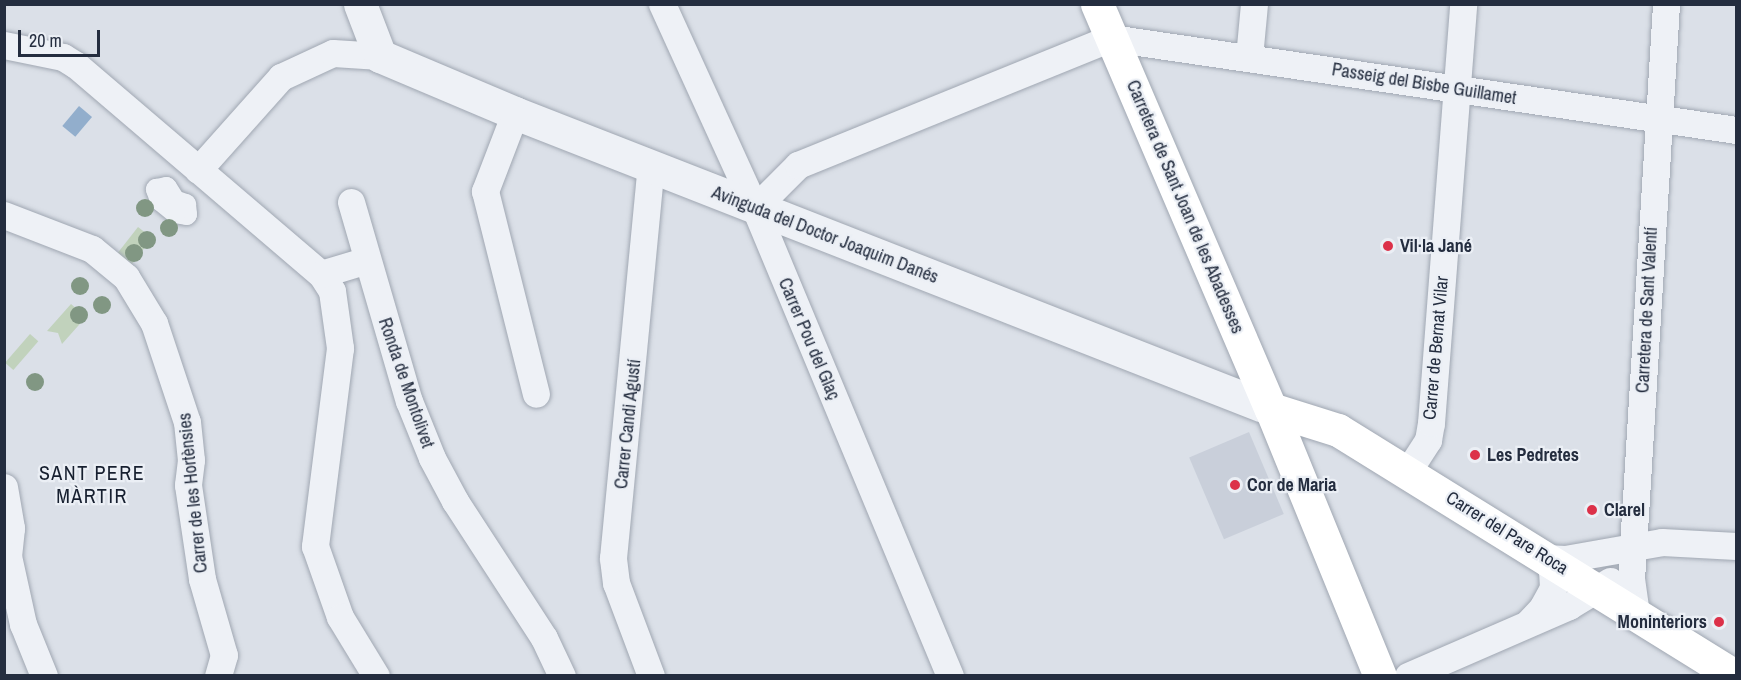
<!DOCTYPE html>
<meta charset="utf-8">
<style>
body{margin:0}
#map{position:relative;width:1741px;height:680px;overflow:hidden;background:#dbe0e8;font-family:"Archivo Narrow",sans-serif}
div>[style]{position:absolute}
.built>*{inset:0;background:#c9cfda;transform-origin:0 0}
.green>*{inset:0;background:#c1d2bc;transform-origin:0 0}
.water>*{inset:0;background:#92aecc;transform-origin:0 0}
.roads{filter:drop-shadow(0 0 2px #a0a7b2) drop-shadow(0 0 2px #a0a7b2)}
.pedestrian>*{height:21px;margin:-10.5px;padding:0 10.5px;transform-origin:10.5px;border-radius:10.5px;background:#eef1f6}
.minor>*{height:27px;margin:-13.5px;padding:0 13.5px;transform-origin:13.5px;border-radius:13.5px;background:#eef1f6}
.tertiary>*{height:33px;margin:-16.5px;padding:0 16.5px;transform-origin:16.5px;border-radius:16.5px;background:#eef1f6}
.secondary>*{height:33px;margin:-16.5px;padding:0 16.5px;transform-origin:16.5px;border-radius:16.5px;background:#fff}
.trees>*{width:18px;height:18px;margin:-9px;border-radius:50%;background:#819783}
.dots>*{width:16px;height:16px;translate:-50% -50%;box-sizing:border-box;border:3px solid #ebeff5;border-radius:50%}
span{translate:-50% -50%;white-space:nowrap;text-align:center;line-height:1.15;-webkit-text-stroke:4.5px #ebeff5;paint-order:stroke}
.street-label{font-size:18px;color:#242d3f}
.poi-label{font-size:18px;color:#242d3f;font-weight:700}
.left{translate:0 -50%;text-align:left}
.right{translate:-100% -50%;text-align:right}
.neighbourhood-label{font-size:20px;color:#161f2f;letter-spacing:1.5px}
.frame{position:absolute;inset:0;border:6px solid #242d3f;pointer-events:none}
.scale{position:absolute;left:18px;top:30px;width:82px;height:27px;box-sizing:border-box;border:3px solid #242d3f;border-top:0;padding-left:8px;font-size:18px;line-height:21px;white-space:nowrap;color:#242d3f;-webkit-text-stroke:4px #ebeff5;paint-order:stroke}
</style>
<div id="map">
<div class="built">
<i style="left:1249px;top:432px;width:89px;height:65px;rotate:67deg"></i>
</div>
<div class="green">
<i style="left:138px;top:227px;width:18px;height:33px;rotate:38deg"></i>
<i style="clip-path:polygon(71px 304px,86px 317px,62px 344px,58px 333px,47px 331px)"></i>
<i style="left:30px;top:334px;width:11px;height:38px;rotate:41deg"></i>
</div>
<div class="water">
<i style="left:79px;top:106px;width:17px;height:26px;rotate:40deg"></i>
</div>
<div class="roads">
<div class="pedestrian">
<i style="left:166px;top:187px;width:15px;rotate:58deg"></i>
<i style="left:174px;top:200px;width:12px;rotate:20deg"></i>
<i style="left:185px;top:204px;width:10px;rotate:84deg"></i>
<i style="left:186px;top:214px;width:11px;rotate:-170deg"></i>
<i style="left:175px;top:212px;width:19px;rotate:-141deg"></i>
<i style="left:160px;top:200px;width:12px;rotate:-110deg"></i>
<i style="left:156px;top:189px;width:10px;rotate:-11deg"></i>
</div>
<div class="minor">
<i style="left:662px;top:4px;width:224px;rotate:65.5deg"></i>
<i style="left:755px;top:208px;width:507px;rotate:67.38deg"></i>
<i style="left:4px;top:45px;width:60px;rotate:11.5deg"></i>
<i style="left:63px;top:57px;width:15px;rotate:32deg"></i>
<i style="left:76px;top:65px;width:322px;rotate:40.5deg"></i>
<i style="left:321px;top:274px;width:20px;rotate:57deg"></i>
<i style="left:332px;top:291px;width:58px;rotate:82deg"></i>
<i style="left:340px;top:348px;width:200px;rotate:97.2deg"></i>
<i style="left:315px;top:546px;width:75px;rotate:70.6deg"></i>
<i style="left:340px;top:617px;width:69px;rotate:58.6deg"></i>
<i style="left:1249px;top:57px;width:53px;rotate:-84.6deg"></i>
<i style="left:515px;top:113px;width:84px;rotate:111deg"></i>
<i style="left:485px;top:191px;width:209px;rotate:75.9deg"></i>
<i style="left:198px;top:170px;width:125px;rotate:-48.3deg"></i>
<i style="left:281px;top:77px;width:57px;rotate:-24.8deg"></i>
<i style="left:333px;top:53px;width:47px;rotate:3.7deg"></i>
<i style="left:351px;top:202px;width:207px;rotate:73.8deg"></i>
<i style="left:409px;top:401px;width:61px;rotate:68deg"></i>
<i style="left:432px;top:458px;width:49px;rotate:61.9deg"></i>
<i style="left:455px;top:501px;width:163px;rotate:57deg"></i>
<i style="left:544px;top:638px;width:42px;rotate:64.7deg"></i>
<i style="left:755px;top:208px;width:61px;rotate:-45deg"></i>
<i style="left:798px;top:165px;width:338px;rotate:-22.1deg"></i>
<i style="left:1111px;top:38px;width:632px;rotate:8.37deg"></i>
<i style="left:4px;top:215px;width:94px;rotate:21.1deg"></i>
<i style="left:92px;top:249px;width:44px;rotate:39.5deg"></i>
<i style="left:126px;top:277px;width:54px;rotate:58.7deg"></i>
<i style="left:154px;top:323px;width:104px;rotate:71.6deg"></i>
<i style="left:187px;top:422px;width:38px;rotate:84deg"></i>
<i style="left:191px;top:460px;width:25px;rotate:97deg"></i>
<i style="left:188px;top:485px;width:95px;rotate:81.5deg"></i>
<i style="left:202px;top:579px;width:79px;rotate:73.9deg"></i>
<i style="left:224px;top:655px;width:22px;rotate:106deg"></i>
<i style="left:321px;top:274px;width:48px;rotate:-16.9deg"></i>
<i style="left:1408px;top:471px;width:37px;rotate:-57deg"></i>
<i style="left:1428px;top:440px;width:17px;rotate:-80deg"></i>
<i style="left:1431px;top:423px;width:420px;rotate:-85.6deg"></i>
<i style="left:4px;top:487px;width:42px;rotate:80.3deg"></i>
<i style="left:11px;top:528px;width:28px;rotate:96deg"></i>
<i style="left:8px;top:556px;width:70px;rotate:77.6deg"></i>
<i style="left:23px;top:624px;width:56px;rotate:68deg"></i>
<i style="left:1545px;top:558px;width:20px;rotate:3deg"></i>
<i style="left:1565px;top:559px;width:98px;rotate:-9.9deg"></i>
<i style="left:1662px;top:542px;width:74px;rotate:3.1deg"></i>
<i style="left:1636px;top:614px;width:34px;rotate:-98deg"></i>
<i style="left:1631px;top:580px;width:577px;rotate:-86.52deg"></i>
<i style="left:1529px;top:622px;width:19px;rotate:-47deg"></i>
<i style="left:1542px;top:608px;width:23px;rotate:-61deg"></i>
<i style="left:1553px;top:588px;width:18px;rotate:-93deg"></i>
<i style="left:1552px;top:570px;width:14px;rotate:-120deg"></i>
<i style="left:651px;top:676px;width:99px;rotate:-110.6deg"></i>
<i style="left:616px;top:583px;width:25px;rotate:-97deg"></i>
<i style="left:613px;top:558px;width:394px;rotate:-84.5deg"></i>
<i style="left:1408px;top:676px;width:176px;rotate:-23.5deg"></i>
<i style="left:1569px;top:606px;width:48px;rotate:-31.4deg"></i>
</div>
<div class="tertiary">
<i style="left:360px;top:4px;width:56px;rotate:69deg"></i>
<i style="left:380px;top:56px;width:147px;rotate:22.9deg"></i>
<i style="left:515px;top:113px;width:812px;rotate:21.38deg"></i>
</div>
<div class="secondary">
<i style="left:1097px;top:4px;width:441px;rotate:66.8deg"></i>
<i style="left:1271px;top:409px;width:288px;rotate:67.8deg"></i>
<i style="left:1271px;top:409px;width:70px;rotate:17.4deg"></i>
<i style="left:1338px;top:430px;width:466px;rotate:31.8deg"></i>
</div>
</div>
<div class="trees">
<i style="left:145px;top:208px"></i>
<i style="left:169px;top:228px"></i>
<i style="left:147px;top:240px"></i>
<i style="left:134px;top:253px"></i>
<i style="left:80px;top:286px"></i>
<i style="left:102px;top:305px"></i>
<i style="left:79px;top:315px"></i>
<i style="left:35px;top:382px"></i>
</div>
<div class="dots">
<i style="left:1388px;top:246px;background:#dc3149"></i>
<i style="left:1475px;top:455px;background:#dc3149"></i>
<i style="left:1235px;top:485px;background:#dc3149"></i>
<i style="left:1592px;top:510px;background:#dc3149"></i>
<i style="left:1719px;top:622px;background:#dc3149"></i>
</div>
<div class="street-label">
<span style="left:1424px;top:84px;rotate:9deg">Passeig del Bisbe Guillamet</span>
<span style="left:1185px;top:207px;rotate:67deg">Carretera de Sant Joan de les Abadesses</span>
<span style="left:825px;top:235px;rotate:21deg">Avinguda del Doctor Joaquim Danés</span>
<span style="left:1647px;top:310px;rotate:-87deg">Carretera de Sant Valentí</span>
<span style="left:809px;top:339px;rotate:67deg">Carrer Pou del Glaç</span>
<span style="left:1436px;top:348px;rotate:-85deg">Carrer de Bernat Vilar</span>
<span style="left:406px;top:383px;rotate:71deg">Ronda de Montolivet</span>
<span style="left:628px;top:424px;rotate:-84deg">Carrer Candi Agustí</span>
<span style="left:193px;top:493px;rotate:-96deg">Carrer de les Hortènsies</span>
<span style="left:1507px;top:533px;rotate:32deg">Carrer del Pare Roca</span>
</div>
<div class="poi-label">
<span class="left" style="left:1400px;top:246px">Vil·la Jané</span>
<span class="left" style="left:1487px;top:455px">Les Pedretes</span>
<span class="left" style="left:1247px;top:485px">Cor de Maria</span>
<span class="left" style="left:1604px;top:510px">Clarel</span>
<span class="right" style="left:1707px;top:622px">Moninteriors</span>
</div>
<div class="neighbourhood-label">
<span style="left:92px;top:484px">SANT PERE<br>MÀRTIR</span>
</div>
<div class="frame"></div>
<div class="scale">20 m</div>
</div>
